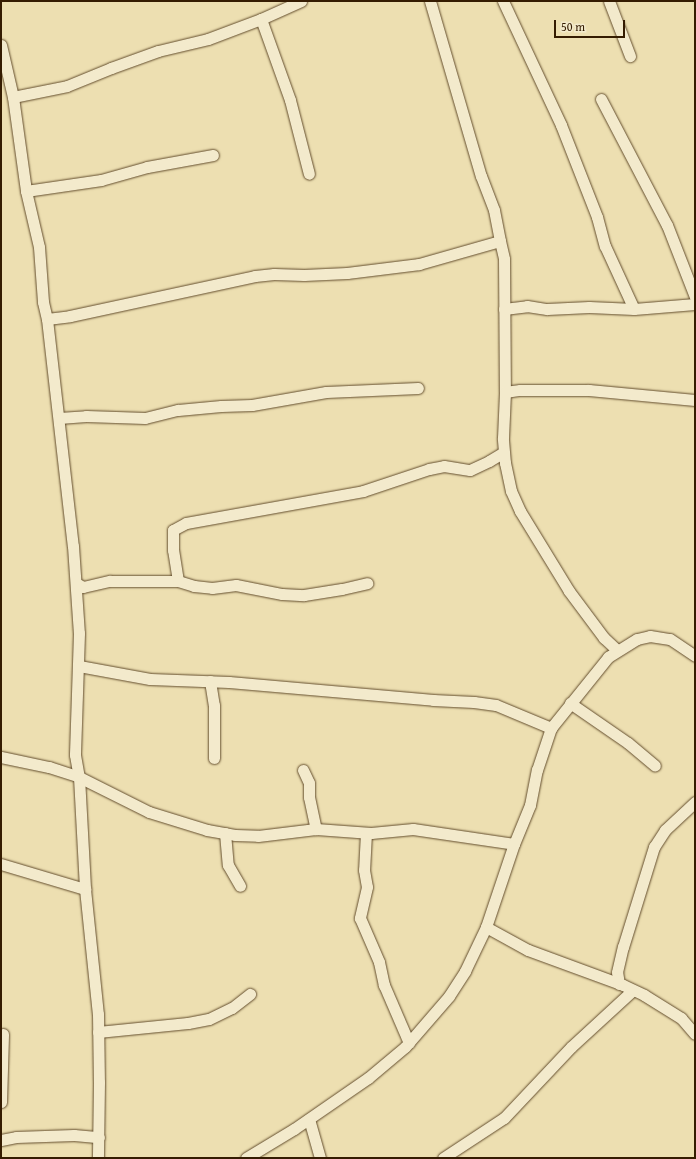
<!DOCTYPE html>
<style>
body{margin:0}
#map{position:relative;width:696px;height:1159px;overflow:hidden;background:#eddfb1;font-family:"Gentium Book Plus",serif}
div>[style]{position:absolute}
.roads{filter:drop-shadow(0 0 1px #634d2d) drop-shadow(0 0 1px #634d2d)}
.minor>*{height:11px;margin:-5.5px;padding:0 5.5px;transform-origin:5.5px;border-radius:5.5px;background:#f3eacc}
span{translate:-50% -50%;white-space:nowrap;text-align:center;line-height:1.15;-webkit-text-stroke:3px #f3eacc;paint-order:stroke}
.frame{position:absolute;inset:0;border:2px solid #351c01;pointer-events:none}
.scale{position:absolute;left:554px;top:20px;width:71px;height:18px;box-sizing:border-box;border:2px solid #351c01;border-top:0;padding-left:5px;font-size:12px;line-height:14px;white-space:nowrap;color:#351c01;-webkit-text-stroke:3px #f3eacc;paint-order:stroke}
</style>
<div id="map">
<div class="roads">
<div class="minor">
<i style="left:430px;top:1px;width:182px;rotate:73.8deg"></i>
<i style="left:481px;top:176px;width:36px;rotate:69deg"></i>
<i style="left:494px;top:210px;width:32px;rotate:79deg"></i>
<i style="left:500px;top:241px;width:18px;rotate:77deg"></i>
<i style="left:504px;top:259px;width:133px;rotate:89.6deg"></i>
<i style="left:503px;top:1px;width:137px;rotate:64.9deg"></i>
<i style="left:561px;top:125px;width:99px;rotate:68.6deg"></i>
<i style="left:597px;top:217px;width:30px;rotate:75deg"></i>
<i style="left:605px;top:246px;width:69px;rotate:65.3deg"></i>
<i style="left:609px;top:1px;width:59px;rotate:69.1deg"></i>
<i style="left:261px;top:19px;width:86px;rotate:70.3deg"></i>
<i style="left:290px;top:100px;width:76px;rotate:75.6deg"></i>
<i style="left:1px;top:45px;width:53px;rotate:77deg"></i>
<i style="left:13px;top:97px;width:95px;rotate:82.1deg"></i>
<i style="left:26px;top:191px;width:57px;rotate:76.9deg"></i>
<i style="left:39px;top:247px;width:55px;rotate:85.8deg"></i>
<i style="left:43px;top:302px;width:17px;rotate:77deg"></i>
<i style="left:47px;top:319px;width:228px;rotate:83.5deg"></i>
<i style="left:73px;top:546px;width:87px;rotate:86.1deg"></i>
<i style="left:79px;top:633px;width:122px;rotate:91.9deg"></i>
<i style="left:75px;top:755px;width:22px;rotate:80deg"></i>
<i style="left:79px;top:777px;width:112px;rotate:86.9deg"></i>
<i style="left:85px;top:889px;width:126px;rotate:84.1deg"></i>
<i style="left:98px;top:1014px;width:68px;rotate:89.2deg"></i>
<i style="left:99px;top:1082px;width:76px;rotate:90.8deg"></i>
<i style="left:13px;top:97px;width:55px;rotate:-11.5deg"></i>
<i style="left:67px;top:86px;width:48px;rotate:-22.2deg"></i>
<i style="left:111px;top:68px;width:50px;rotate:-19.9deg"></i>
<i style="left:158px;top:51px;width:51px;rotate:-13.5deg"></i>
<i style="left:208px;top:39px;width:57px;rotate:-20.7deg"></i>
<i style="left:261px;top:19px;width:44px;rotate:-24.2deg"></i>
<i style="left:601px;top:99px;width:142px;rotate:62.4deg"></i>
<i style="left:667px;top:225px;width:77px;rotate:68.7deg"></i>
<i style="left:26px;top:191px;width:76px;rotate:-8.3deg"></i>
<i style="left:101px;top:180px;width:48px;rotate:-15.8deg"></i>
<i style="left:147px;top:167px;width:67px;rotate:-10.3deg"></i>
<i style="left:504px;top:309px;width:23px;rotate:-7deg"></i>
<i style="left:527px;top:306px;width:20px;rotate:9deg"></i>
<i style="left:547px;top:309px;width:42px;rotate:-2.7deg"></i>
<i style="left:589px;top:307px;width:45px;rotate:2.5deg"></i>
<i style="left:634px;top:309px;width:61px;rotate:-4.7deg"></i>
<i style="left:47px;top:319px;width:23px;rotate:-7deg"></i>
<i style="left:70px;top:316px;width:189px;rotate:-12.2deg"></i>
<i style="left:255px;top:276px;width:19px;rotate:-6deg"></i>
<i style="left:274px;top:274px;width:30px;rotate:2deg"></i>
<i style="left:304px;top:275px;width:43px;rotate:-2.7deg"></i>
<i style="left:347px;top:273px;width:73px;rotate:-7.1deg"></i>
<i style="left:419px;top:264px;width:84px;rotate:-15.9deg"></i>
<i style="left:59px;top:418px;width:27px;rotate:-4deg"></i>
<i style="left:86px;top:416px;width:59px;rotate:1.9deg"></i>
<i style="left:145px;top:418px;width:34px;rotate:-14deg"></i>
<i style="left:178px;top:410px;width:43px;rotate:-5.3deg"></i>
<i style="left:221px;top:406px;width:31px;rotate:-2deg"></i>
<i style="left:252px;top:405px;width:75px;rotate:-10deg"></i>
<i style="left:326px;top:392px;width:92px;rotate:-2.5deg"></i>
<i style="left:178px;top:581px;width:31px;rotate:-99deg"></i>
<i style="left:173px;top:550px;width:20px;rotate:-90deg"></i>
<i style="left:173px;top:530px;width:15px;rotate:-28deg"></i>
<i style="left:186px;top:523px;width:180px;rotate:-10.2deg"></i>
<i style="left:363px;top:491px;width:70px;rotate:-18.4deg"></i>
<i style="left:429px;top:469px;width:15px;rotate:-11deg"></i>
<i style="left:444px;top:466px;width:26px;rotate:9deg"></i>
<i style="left:470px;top:470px;width:21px;rotate:-25deg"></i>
<i style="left:489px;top:461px;width:17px;rotate:-31deg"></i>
<i style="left:76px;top:583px;width:8px;rotate:30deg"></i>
<i style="left:83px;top:587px;width:28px;rotate:-13deg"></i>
<i style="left:110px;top:581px;width:68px"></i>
<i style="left:178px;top:581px;width:17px;rotate:17deg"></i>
<i style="left:194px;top:586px;width:18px;rotate:6deg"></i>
<i style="left:212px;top:588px;width:24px;rotate:-7deg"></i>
<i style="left:236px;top:585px;width:47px;rotate:11.1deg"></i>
<i style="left:282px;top:594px;width:22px;rotate:3deg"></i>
<i style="left:304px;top:595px;width:38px;rotate:-9deg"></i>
<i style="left:342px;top:589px;width:26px;rotate:-13deg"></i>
<i style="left:617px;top:650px;width:18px;rotate:-137deg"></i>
<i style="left:604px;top:638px;width:59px;rotate:-126.7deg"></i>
<i style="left:569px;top:591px;width:94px;rotate:-121.5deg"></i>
<i style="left:520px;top:511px;width:22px;rotate:-114deg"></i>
<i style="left:511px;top:491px;width:29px;rotate:-102deg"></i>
<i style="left:505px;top:463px;width:25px;rotate:-95deg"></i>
<i style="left:503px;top:438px;width:46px;rotate:-87.5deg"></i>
<i style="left:505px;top:392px;width:15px;rotate:-8deg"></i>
<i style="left:520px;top:390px;width:69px"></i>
<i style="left:589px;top:390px;width:106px;rotate:5.4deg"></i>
<i style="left:79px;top:666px;width:72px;rotate:10.4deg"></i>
<i style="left:150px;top:679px;width:79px;rotate:2.2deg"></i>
<i style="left:229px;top:682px;width:205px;rotate:5deg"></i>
<i style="left:433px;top:700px;width:41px;rotate:2.8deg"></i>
<i style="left:474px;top:702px;width:22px;rotate:8deg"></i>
<i style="left:496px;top:705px;width:60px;rotate:22.7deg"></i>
<i style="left:210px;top:681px;width:24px;rotate:81deg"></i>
<i style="left:214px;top:705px;width:53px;rotate:90deg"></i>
<i style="left:570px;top:703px;width:70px;rotate:34.6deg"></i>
<i style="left:628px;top:743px;width:35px;rotate:40deg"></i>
<i style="left:1px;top:757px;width:49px;rotate:11.8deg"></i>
<i style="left:49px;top:767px;width:32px;rotate:18deg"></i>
<i style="left:79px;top:777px;width:78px;rotate:26.6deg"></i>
<i style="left:149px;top:812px;width:61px;rotate:17.2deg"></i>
<i style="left:207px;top:830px;width:28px;rotate:10deg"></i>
<i style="left:235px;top:835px;width:23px;rotate:2deg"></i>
<i style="left:258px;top:836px;width:58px;rotate:-6.9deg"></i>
<i style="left:316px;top:829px;width:55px;rotate:4.2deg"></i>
<i style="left:371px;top:833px;width:42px;rotate:-5.4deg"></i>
<i style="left:413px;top:829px;width:102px;rotate:8.4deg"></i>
<i style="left:303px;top:770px;width:14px;rotate:65deg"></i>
<i style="left:309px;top:783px;width:14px;rotate:90deg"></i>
<i style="left:309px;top:797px;width:33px;rotate:78deg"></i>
<i style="left:225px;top:833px;width:32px;rotate:85deg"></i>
<i style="left:228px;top:865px;width:24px;rotate:60deg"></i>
<i style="left:366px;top:833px;width:37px;rotate:93deg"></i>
<i style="left:364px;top:870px;width:17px;rotate:80deg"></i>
<i style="left:367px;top:887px;width:32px;rotate:103deg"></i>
<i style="left:360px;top:918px;width:48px;rotate:66.6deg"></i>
<i style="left:379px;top:962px;width:24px;rotate:78deg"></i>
<i style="left:384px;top:985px;width:63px;rotate:66.7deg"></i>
<i style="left:1px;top:864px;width:88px;rotate:16.6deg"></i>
<i style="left:486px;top:927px;width:48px;rotate:28.7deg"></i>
<i style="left:528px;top:950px;width:101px;rotate:20.2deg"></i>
<i style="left:623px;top:985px;width:23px;rotate:25deg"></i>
<i style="left:644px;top:995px;width:44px;rotate:31.9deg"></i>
<i style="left:681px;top:1018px;width:21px;rotate:49deg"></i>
<i style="left:619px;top:984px;width:12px;rotate:-99deg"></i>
<i style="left:617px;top:972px;width:26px;rotate:-77deg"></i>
<i style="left:623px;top:947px;width:105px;rotate:-72.8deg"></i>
<i style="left:654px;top:847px;width:20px;rotate:-57deg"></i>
<i style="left:665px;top:830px;width:41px;rotate:-43deg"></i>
<i style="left:98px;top:1032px;width:90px;rotate:-5.7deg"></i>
<i style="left:188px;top:1023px;width:21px;rotate:-11deg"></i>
<i style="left:209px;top:1019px;width:25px;rotate:-26deg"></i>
<i style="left:232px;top:1008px;width:23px;rotate:-38deg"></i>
<i style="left:1px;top:1102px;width:68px;rotate:-88.3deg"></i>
<i style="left:309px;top:1119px;width:41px;rotate:74.2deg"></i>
<i style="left:1px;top:1140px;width:15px;rotate:-11deg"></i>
<i style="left:16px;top:1137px;width:58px;rotate:-2deg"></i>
<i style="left:74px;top:1135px;width:25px;rotate:5deg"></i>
<i style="left:246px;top:1158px;width:56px;rotate:-31.1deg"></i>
<i style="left:294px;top:1129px;width:90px;rotate:-34.6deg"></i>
<i style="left:368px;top:1078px;width:48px;rotate:-40deg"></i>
<i style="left:405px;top:1047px;width:67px;rotate:-49.2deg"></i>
<i style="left:449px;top:996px;width:30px;rotate:-57deg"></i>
<i style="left:465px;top:971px;width:49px;rotate:-64.5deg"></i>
<i style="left:486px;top:927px;width:88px;rotate:-71.4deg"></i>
<i style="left:514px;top:844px;width:42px;rotate:-67.7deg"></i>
<i style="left:530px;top:805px;width:36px;rotate:-79deg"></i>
<i style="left:537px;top:770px;width:44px;rotate:-71.6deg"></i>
<i style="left:551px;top:728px;width:91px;rotate:-51.2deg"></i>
<i style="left:608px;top:657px;width:34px;rotate:-32deg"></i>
<i style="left:637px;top:639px;width:13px;rotate:-13deg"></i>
<i style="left:650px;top:636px;width:20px;rotate:9deg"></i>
<i style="left:670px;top:639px;width:30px;rotate:34deg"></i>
<i style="left:443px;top:1158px;width:73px;rotate:-33.3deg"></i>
<i style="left:504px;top:1118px;width:98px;rotate:-46.7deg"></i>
<i style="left:571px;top:1047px;width:84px;rotate:-42.6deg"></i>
</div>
</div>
<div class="frame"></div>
<div class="scale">50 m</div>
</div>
